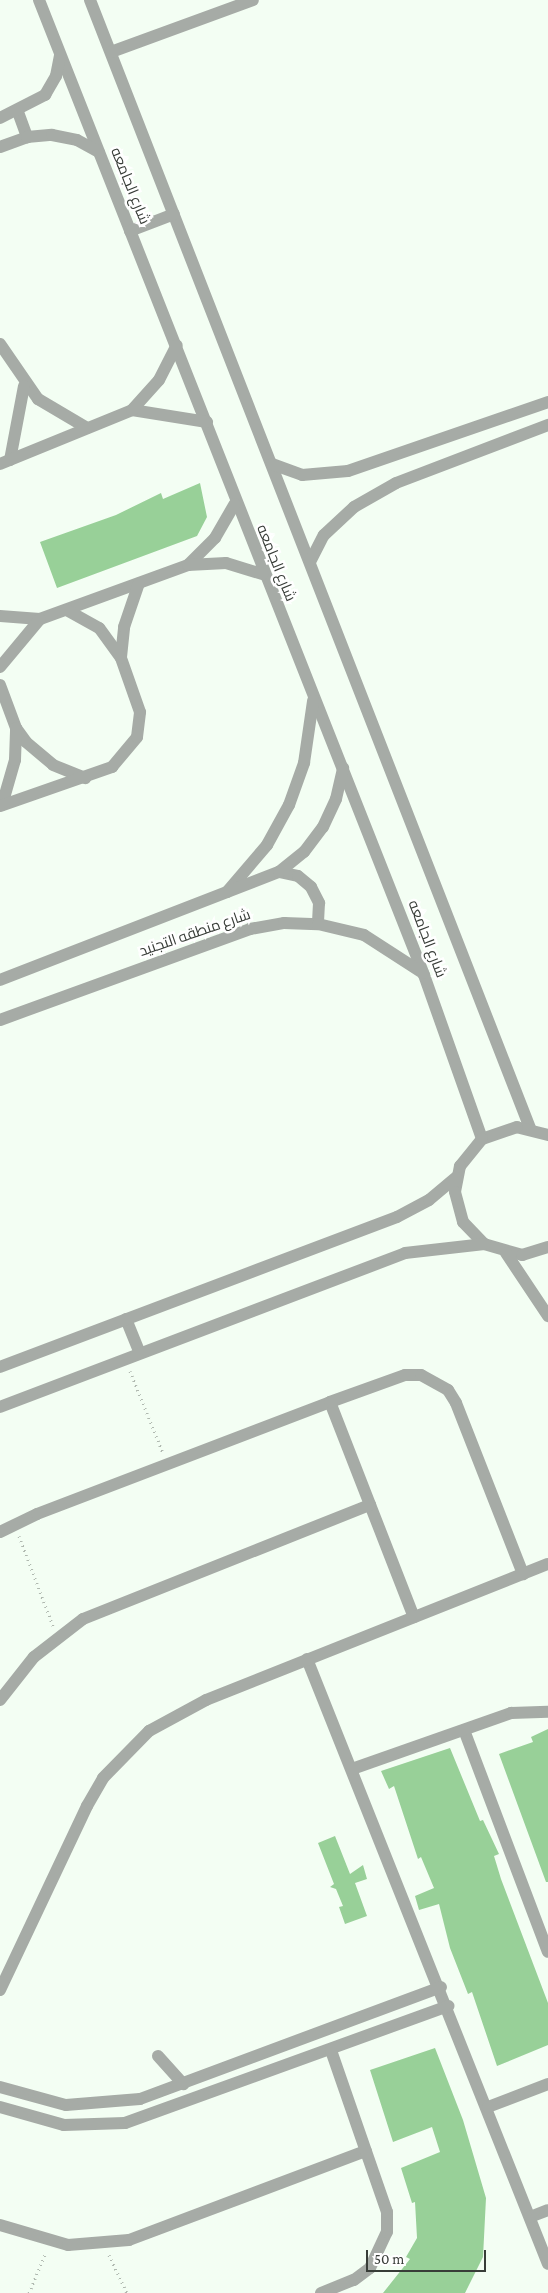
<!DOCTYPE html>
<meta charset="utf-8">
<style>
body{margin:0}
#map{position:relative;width:548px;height:2293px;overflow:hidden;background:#f3fef3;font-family:"Crimson Pro",Cairo,serif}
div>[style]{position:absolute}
.building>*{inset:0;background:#98d098}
.path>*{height:3px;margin-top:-1.5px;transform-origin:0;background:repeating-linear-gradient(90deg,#b0b9b0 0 1px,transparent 0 5px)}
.minor>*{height:12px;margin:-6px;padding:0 6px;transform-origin:6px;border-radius:6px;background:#a6aba6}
span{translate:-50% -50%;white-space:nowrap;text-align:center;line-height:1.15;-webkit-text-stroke:5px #fff;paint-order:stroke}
.street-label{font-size:15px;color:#383d38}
.scale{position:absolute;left:366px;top:2250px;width:120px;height:22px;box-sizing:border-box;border:2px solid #383d38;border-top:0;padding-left:6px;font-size:15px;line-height:18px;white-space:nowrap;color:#383d38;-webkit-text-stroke:4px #fff;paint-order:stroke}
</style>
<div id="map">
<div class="building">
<i style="clip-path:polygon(200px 483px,207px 517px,197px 536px,57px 588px,40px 542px,116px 515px,161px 493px,163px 499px)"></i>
<i style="clip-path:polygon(548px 1729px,548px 1882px,546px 1882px,499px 1754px,533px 1742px,531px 1737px)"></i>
<i style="clip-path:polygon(450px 1748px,480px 1821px,483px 1820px,499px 1854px,494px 1856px,501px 1879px,548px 2003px,548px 2045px,497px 2066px,472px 1992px,468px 1994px,450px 1948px,439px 1904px,419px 1910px,415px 1896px,434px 1888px,421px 1857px,418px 1859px,394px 1786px,389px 1789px,381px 1771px)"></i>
<i style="clip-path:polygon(335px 1836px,350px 1874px,363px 1865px,367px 1879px,355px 1883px,367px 1916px,345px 1924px,339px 1907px,343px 1906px,336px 1889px,330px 1887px,334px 1884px,318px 1843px)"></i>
<i style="clip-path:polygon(435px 2048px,463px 2120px,486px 2198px,483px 2257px,465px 2293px,383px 2293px,410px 2259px,406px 2257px,417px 2238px,415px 2202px,412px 2203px,401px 2168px,440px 2152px,432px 2127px,393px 2142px,370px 2070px)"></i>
</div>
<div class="path">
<i style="left:130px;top:1371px;width:88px;rotate:68.1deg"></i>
<i style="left:19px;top:1536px;width:96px;rotate:69.3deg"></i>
<i style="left:109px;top:2255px;width:42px;rotate:64.7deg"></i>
<i style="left:29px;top:2293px;width:44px;rotate:-67.5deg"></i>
</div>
<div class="minor">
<i style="left:39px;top:0;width:1048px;rotate:68.45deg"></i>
<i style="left:424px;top:975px;width:174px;rotate:70.5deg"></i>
<i style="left:90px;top:0;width:1211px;rotate:68.69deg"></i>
<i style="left:111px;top:52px;width:151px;rotate:-20.1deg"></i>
<i style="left:18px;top:112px;width:27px;rotate:70deg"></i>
<i style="left:0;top:118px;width:51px;rotate:-27.1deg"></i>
<i style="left:45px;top:95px;width:22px;rotate:-60deg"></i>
<i style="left:56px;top:76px;width:21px;rotate:-79deg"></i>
<i style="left:0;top:147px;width:29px;rotate:-20deg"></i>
<i style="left:27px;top:137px;width:25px;rotate:-5deg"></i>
<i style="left:52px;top:135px;width:25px;rotate:11deg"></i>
<i style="left:77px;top:140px;width:25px;rotate:29deg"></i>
<i style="left:130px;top:231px;width:47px;rotate:-21.1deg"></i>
<i style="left:0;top:344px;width:67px;rotate:55.4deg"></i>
<i style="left:38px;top:399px;width:57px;rotate:30.6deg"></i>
<i style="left:132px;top:410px;width:76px;rotate:9.1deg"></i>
<i style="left:10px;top:460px;width:75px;rotate:-79.3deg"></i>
<i style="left:0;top:464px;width:143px;rotate:-22.2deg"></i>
<i style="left:132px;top:410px;width:40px;rotate:-48deg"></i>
<i style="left:159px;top:380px;width:39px;rotate:-63deg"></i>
<i style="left:272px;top:464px;width:32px;rotate:20deg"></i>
<i style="left:302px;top:475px;width:46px;rotate:-5deg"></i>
<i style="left:348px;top:471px;width:212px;rotate:-19deg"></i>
<i style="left:310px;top:562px;width:30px;rotate:-63deg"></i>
<i style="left:324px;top:535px;width:41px;rotate:-43deg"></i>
<i style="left:354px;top:507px;width:48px;rotate:-29.7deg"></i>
<i style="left:396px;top:483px;width:163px;rotate:-20.9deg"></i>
<i style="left:188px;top:565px;width:38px;rotate:-45deg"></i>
<i style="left:215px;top:538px;width:39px;rotate:-60deg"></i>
<i style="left:0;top:616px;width:40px;rotate:4.3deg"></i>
<i style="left:40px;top:619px;width:158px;rotate:-20deg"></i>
<i style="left:188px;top:565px;width:38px;rotate:-3deg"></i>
<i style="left:226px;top:563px;width:38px;rotate:17deg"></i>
<i style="left:121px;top:657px;width:30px;rotate:-84deg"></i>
<i style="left:124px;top:627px;width:46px;rotate:-71.2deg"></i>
<i style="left:0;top:667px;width:62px;rotate:-50.2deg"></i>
<i style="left:0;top:685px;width:46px;rotate:69.6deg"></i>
<i style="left:16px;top:728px;width:17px;rotate:54deg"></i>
<i style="left:26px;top:742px;width:35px;rotate:40deg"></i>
<i style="left:53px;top:765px;width:35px;rotate:22deg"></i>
<i style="left:2px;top:805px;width:47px;rotate:-73.9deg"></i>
<i style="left:15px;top:760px;width:32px;rotate:-88deg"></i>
<i style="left:0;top:806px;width:119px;rotate:-19.2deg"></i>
<i style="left:112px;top:767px;width:39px;rotate:-50deg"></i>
<i style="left:137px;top:737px;width:25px;rotate:-83deg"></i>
<i style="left:140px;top:712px;width:57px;rotate:-109.4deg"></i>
<i style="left:121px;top:658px;width:37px;rotate:-126deg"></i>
<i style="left:99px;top:628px;width:37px;rotate:-151deg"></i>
<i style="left:279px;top:872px;width:19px;rotate:12deg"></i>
<i style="left:298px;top:876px;width:17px;rotate:40deg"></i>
<i style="left:311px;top:887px;width:18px;rotate:63deg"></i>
<i style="left:319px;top:903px;width:21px;rotate:93deg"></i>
<i style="left:227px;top:892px;width:62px;rotate:-49.6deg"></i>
<i style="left:267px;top:845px;width:46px;rotate:-61.2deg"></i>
<i style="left:289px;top:805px;width:45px;rotate:-70.3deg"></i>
<i style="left:304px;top:763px;width:63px;rotate:-81.7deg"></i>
<i style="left:0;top:980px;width:299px;rotate:-21.2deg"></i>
<i style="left:279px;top:872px;width:32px;rotate:-39deg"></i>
<i style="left:304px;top:852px;width:31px;rotate:-53deg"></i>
<i style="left:323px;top:827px;width:31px;rotate:-65deg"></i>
<i style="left:336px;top:799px;width:32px;rotate:-77deg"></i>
<i style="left:0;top:1020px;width:266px;rotate:-20deg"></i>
<i style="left:250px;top:929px;width:35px;rotate:-10deg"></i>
<i style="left:284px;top:923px;width:34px;rotate:2deg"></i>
<i style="left:318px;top:924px;width:47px;rotate:13.4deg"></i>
<i style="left:364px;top:935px;width:70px;rotate:32.8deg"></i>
<i style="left:548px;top:1135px;width:32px;rotate:-166deg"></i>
<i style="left:517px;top:1127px;width:37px;rotate:161deg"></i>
<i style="left:482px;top:1139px;width:35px;rotate:129deg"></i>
<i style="left:460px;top:1166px;width:26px;rotate:101deg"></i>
<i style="left:455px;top:1192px;width:31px;rotate:75deg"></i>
<i style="left:463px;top:1222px;width:30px;rotate:46deg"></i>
<i style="left:484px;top:1244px;width:40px;rotate:16deg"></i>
<i style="left:522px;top:1255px;width:27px;rotate:-17deg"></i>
<i style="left:506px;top:1253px;width:76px;rotate:56.3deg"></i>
<i style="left:126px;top:1319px;width:37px;rotate:68deg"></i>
<i style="left:0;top:1367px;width:424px;rotate:-20.7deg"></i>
<i style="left:397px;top:1217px;width:36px;rotate:-28deg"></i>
<i style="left:429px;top:1200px;width:35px;rotate:-40deg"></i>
<i style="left:330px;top:1402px;width:231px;rotate:68.7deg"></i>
<i style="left:0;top:1407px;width:433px;rotate:-20.8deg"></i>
<i style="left:405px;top:1253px;width:80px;rotate:-6.5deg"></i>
<i style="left:0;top:1532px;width:41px;rotate:-25.9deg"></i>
<i style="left:37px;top:1514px;width:314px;rotate:-20.9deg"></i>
<i style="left:330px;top:1402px;width:80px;rotate:-19.8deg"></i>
<i style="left:405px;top:1375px;width:16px"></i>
<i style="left:421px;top:1375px;width:31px;rotate:29deg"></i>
<i style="left:448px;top:1390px;width:15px;rotate:58deg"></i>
<i style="left:456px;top:1403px;width:184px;rotate:68.6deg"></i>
<i style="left:307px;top:1659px;width:651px;rotate:68.28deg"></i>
<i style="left:0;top:1700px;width:55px;rotate:-51.7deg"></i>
<i style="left:34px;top:1657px;width:62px;rotate:-37.8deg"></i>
<i style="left:83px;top:1619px;width:309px;rotate:-21.7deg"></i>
<i style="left:464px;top:1730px;width:237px;rotate:69.3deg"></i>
<i style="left:352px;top:1769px;width:169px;rotate:-19.4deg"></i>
<i style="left:511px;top:1713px;width:37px;rotate:-2deg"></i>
<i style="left:0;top:1990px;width:204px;rotate:-64.7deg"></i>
<i style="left:87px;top:1806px;width:32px;rotate:-60deg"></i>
<i style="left:103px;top:1778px;width:66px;rotate:-45.6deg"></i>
<i style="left:149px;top:1731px;width:65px;rotate:-28.5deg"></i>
<i style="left:206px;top:1700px;width:368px;rotate:-21.7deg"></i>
<i style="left:158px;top:2056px;width:38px;rotate:48deg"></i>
<i style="left:0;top:2087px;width:68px;rotate:15.3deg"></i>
<i style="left:66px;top:2105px;width:74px;rotate:-4.6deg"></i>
<i style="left:140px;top:2099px;width:321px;rotate:-20.4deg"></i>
<i style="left:0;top:2107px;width:66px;rotate:15.7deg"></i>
<i style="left:64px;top:2125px;width:61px;rotate:-1.9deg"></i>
<i style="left:125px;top:2123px;width:344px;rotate:-19.9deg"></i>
<i style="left:488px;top:2107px;width:64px;rotate:-21deg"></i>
<i style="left:530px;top:2217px;width:19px;rotate:-21deg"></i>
<i style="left:0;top:2225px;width:71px;rotate:16.4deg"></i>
<i style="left:68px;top:2245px;width:61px;rotate:-4.7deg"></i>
<i style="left:129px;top:2240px;width:253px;rotate:-20.6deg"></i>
<i style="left:321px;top:2293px;width:35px;rotate:-22deg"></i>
<i style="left:354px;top:2280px;width:20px;rotate:-37deg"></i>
<i style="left:370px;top:2268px;width:40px;rotate:-65deg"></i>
<i style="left:387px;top:2232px;width:20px;rotate:-90deg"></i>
<i style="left:387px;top:2212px;width:171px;rotate:-109.1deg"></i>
</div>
<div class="street-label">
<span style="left:130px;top:186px;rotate:68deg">شارع الجامعه</span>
<span style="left:276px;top:563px;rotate:68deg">شارع الجامعه</span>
<span style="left:195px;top:933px;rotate:-19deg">شارع منطقه التجنيد</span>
<span style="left:427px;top:939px;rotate:69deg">شارع الجامعه</span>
</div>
<div class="scale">50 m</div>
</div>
